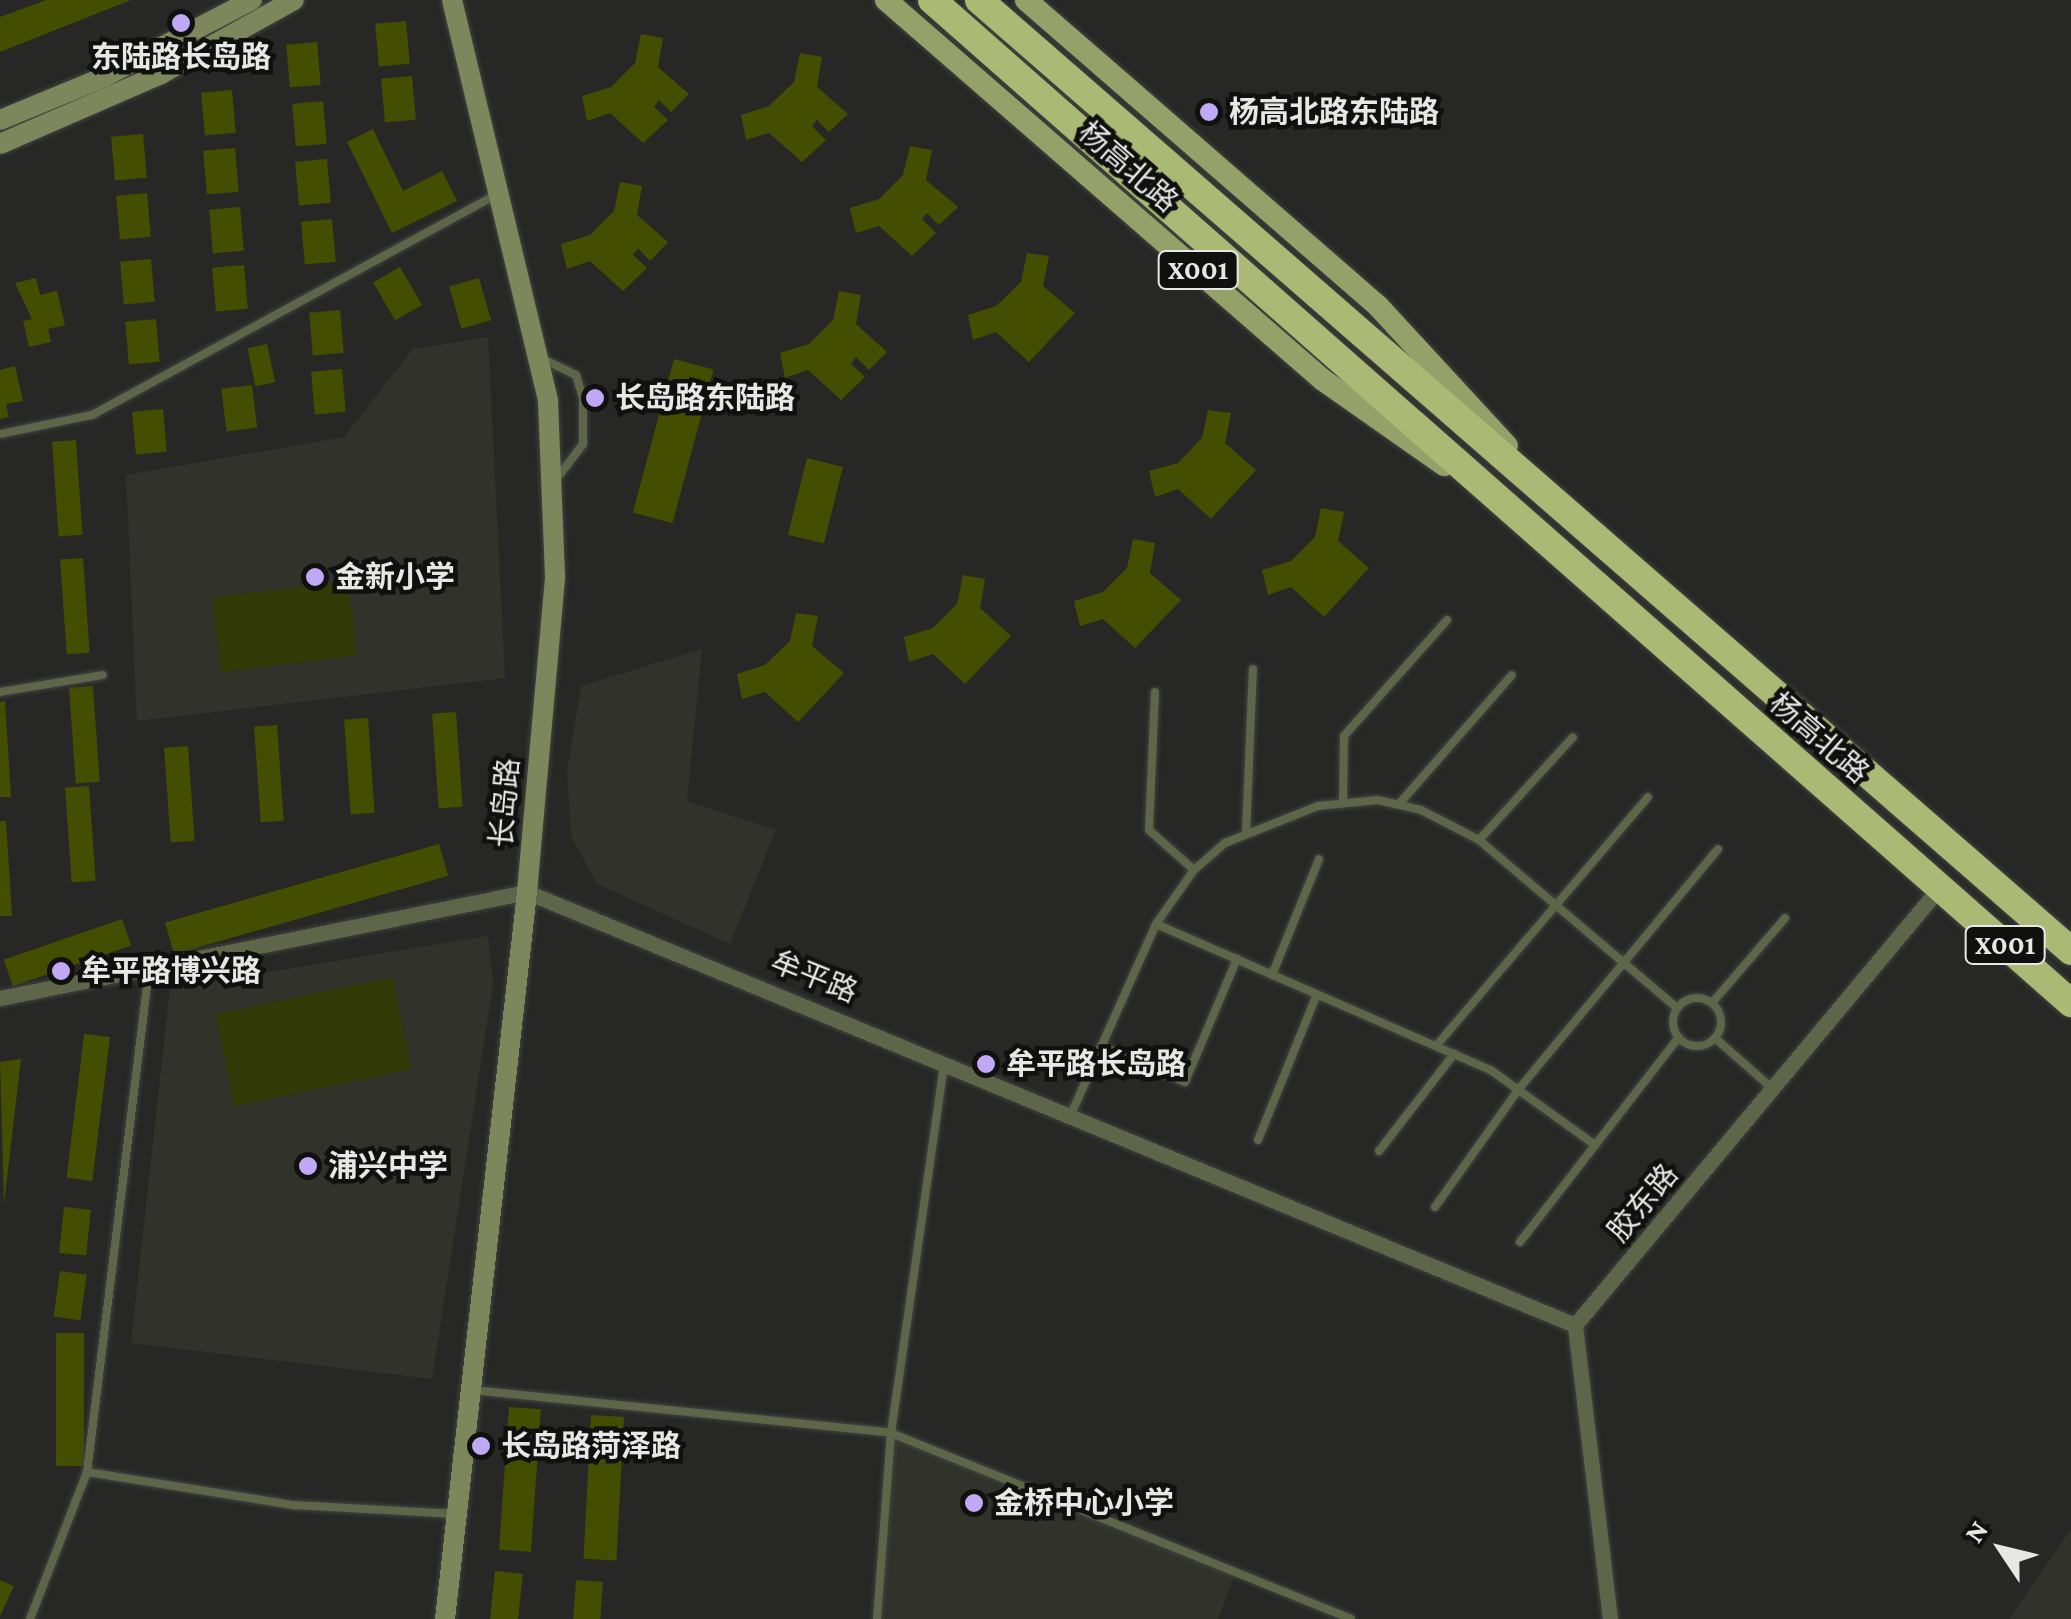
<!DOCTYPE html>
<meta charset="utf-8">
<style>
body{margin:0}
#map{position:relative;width:2071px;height:1619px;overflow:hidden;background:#272825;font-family:"Crimson Pro","Noto Sans SC",serif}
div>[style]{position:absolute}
.built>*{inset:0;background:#31332b}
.green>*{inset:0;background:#323a08;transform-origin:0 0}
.building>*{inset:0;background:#434e00;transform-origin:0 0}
.roads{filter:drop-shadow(0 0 2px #424340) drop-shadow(0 0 2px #424340)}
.lane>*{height:8px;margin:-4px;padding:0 4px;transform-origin:4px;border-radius:4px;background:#5e6549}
.lane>.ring{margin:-4px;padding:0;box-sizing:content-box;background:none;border:8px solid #5e6549;border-radius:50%}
.street>*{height:15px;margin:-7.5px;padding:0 7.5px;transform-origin:7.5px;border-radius:7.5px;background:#5e6549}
.secondary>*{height:20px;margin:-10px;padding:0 10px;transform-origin:10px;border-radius:10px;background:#7d875b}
.primary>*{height:22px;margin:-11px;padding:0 11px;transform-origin:11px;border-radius:11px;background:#95a168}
.highway>*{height:28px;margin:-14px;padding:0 14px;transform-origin:14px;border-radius:14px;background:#aab973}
.dots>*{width:28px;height:28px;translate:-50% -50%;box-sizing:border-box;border:5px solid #10110f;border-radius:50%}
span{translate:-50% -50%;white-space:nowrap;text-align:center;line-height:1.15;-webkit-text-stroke:9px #10110f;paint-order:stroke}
.shield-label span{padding:2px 8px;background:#10110f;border:2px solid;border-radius:8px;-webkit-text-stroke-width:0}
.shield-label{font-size:28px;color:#e7e7e5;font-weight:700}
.poi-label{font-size:30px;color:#e7e7e5;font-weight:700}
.left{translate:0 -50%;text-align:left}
.street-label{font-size:30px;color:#e7e7e5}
.north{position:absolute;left:1951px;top:1499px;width:100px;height:100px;-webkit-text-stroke:8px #10110f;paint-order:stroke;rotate:305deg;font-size:28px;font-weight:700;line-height:40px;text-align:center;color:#e7e7e5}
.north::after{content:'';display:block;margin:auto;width:35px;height:45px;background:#e7e7e5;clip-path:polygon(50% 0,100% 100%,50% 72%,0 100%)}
</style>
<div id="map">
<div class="built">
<i style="clip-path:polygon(488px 337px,505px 678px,137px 721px,126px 475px,344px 437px,413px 349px)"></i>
<i style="clip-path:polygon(702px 649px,687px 801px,776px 830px,730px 944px,597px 884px,571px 836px,567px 772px,581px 686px)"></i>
<i style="clip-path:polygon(488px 936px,493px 984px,432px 1379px,131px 1343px,170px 988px)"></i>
<i style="clip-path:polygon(891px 1433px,1236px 1572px,1218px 1619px,876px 1619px)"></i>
<i style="clip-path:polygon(2071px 1529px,2071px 1619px,2009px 1619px)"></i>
</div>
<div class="green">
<i style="left:348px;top:581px;width:75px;height:137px;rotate:83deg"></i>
<i style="left:392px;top:977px;width:94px;height:181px;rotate:78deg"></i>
</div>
<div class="building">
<i style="clip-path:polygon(46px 0,131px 0,0 52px,0 17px)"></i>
<i style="left:406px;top:21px;width:43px;height:31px;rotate:85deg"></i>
<i style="clip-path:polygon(641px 34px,663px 38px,658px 67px,689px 94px,671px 112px,659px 100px,654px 107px,668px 120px,643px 143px,610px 113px,587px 121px,582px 96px,611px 87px,635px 63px)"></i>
<i style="left:317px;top:42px;width:43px;height:31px;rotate:85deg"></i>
<i style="clip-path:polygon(800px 53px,822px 57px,817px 87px,848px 114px,829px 132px,817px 120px,812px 126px,826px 140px,802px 162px,769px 133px,746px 140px,741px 115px,769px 106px,794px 82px)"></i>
<i style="left:412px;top:76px;width:44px;height:31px;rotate:85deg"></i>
<i style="left:232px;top:90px;width:43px;height:31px;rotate:85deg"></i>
<i style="left:323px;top:101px;width:43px;height:31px;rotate:85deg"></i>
<i style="clip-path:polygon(373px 129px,403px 191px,442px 171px,457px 201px,392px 233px,347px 142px)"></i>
<i style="left:143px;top:134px;width:44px;height:32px;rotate:85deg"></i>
<i style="clip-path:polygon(910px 146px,932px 150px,926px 180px,958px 207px,939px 225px,927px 213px,922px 219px,936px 233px,912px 256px,879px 226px,856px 233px,850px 208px,879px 199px,903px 175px)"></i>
<i style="left:235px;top:148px;width:44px;height:32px;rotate:85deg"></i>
<i style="left:327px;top:159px;width:44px;height:32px;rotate:85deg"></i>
<i style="clip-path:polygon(620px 182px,642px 186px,637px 215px,668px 242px,650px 261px,638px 248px,633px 255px,647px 268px,623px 291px,590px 261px,567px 269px,561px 244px,590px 235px,614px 211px)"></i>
<i style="left:147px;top:193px;width:44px;height:31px;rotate:85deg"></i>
<i style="left:240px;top:207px;width:44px;height:31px;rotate:85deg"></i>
<i style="left:332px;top:219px;width:43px;height:31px;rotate:85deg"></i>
<i style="clip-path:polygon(1027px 253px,1049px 256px,1043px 286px,1075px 313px,1029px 362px,996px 332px,973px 340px,968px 315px,996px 306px,1021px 282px)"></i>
<i style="left:151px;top:259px;width:43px;height:31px;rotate:85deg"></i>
<i style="left:244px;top:265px;width:44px;height:32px;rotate:85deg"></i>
<i style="left:400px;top:267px;width:44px;height:31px;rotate:60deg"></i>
<i style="clip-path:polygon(36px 278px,40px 295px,57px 291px,65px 325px,48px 329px,51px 342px,29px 347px,23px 321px,32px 319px,15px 283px)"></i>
<i style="left:479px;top:278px;width:44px;height:31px;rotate:74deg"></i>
<i style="clip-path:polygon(839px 291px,861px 295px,856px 324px,887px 352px,869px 370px,856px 357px,851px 364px,865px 377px,841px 400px,808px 370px,785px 378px,780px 353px,809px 344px,833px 320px)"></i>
<i style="left:340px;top:310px;width:43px;height:31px;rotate:85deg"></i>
<i style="left:156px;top:319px;width:43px;height:31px;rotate:85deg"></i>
<i style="left:267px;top:344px;width:39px;height:20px;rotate:78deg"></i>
<i style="left:674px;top:359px;width:41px;height:159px;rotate:15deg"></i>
<i style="clip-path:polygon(15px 366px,23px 401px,6px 404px,9px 417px,0 419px,0 370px)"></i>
<i style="left:342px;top:369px;width:43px;height:31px;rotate:85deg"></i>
<i style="left:252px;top:385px;width:43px;height:31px;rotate:83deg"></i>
<i style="left:163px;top:409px;width:43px;height:31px;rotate:85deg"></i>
<i style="clip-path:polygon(1208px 410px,1231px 413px,1225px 443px,1256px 470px,1211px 519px,1178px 489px,1155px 497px,1149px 471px,1178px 463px,1202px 438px)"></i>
<i style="left:76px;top:440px;width:95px;height:24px;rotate:86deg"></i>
<i style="left:807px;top:458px;width:37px;height:79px;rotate:14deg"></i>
<i style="clip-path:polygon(1321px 508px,1344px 512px,1338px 541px,1369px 568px,1324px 617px,1291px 587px,1268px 595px,1262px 570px,1291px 561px,1315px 537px)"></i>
<i style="clip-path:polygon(1133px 539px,1155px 543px,1150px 573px,1181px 600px,1135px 648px,1103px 619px,1080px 626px,1074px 601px,1103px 592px,1127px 568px)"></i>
<i style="left:83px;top:558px;width:95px;height:23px;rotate:86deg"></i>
<i style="clip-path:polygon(963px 575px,985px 579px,980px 608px,1011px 636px,965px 684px,933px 654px,909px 662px,904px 637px,933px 628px,957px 604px)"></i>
<i style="clip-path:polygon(796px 613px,818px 616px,812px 646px,844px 673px,798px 722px,765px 692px,742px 699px,737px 674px,765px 665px,790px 641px)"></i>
<i style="left:93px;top:686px;width:96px;height:24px;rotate:86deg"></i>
<i style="clip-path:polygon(5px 701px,11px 797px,0 797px,0 702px)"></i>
<i style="left:456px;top:712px;width:95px;height:24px;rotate:86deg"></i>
<i style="left:368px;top:718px;width:95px;height:24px;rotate:86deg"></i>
<i style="left:277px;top:725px;width:96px;height:23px;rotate:86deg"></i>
<i style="left:188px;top:746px;width:95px;height:24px;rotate:86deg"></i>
<i style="left:89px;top:786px;width:95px;height:24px;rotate:86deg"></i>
<i style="clip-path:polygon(0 821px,6px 821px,12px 916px,0 916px)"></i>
<i style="left:439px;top:844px;width:33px;height:285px;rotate:74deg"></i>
<i style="left:122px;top:919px;width:28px;height:125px;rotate:71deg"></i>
<i style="left:110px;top:1037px;width:145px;height:26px;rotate:97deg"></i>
<i style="clip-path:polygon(21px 1059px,4px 1204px,0 1062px)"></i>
<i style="left:64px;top:1207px;width:27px;height:46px;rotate:6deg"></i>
<i style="left:60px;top:1271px;width:27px;height:46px;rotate:8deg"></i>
<i style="left:56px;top:1333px;width:28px;height:133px"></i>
<i style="left:509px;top:1407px;width:32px;height:143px;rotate:4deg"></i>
<i style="left:591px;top:1415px;width:33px;height:144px;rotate:3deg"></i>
<i style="left:495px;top:1571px;width:28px;height:48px;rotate:6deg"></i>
<i style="clip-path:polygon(0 1580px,14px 1586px,0 1616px)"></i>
<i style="left:576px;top:1580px;width:27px;height:39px;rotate:4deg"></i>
</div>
<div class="roads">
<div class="lane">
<i style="left:541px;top:358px;width:39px;rotate:26deg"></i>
<i style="left:576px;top:375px;width:24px;rotate:73deg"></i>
<i style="left:583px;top:398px;width:46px;rotate:90deg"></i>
<i style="left:583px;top:444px;width:46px;rotate:127.1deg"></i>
<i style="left:0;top:434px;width:94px;rotate:-11.7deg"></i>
<i style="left:92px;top:415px;width:461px;rotate:-28.6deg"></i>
<i style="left:0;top:692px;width:104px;rotate:-9.4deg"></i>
<i style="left:1155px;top:692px;width:138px;rotate:92.5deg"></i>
<i style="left:1149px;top:830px;width:60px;rotate:41.6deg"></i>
<i style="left:1343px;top:802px;width:66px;rotate:-89.1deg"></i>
<i style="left:1344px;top:736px;width:155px;rotate:-48.4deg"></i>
<i style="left:1399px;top:804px;width:171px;rotate:-48.8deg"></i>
<i style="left:1246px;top:833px;width:164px;rotate:-87.6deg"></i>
<i style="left:1479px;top:840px;width:139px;rotate:-47.6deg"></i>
<i style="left:1156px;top:924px;width:66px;rotate:-54.9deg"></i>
<i style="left:1194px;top:870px;width:41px;rotate:-41.1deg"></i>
<i style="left:1225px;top:843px;width:100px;rotate:-21.7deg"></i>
<i style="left:1318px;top:806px;width:60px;rotate:-5.7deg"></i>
<i style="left:1378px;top:800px;width:44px;rotate:13.1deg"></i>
<i style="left:1421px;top:810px;width:65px;rotate:27.3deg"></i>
<i style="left:1479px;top:840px;width:260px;rotate:40.3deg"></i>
<i style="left:1272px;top:975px;width:125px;rotate:-67.9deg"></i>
<i class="ring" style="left:1673px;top:998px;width:40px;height:40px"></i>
<i style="left:1712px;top:1003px;width:112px;rotate:-49.3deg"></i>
<i style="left:1715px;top:1038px;width:76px;rotate:41.3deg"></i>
<i style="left:1101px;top:1046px;width:91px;rotate:23.2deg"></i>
<i style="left:1185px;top:1082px;width:134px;rotate:-67.1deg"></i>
<i style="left:1436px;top:1046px;width:327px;rotate:-49.6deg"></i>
<i style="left:1072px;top:1112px;width:206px;rotate:-65.9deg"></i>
<i style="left:1156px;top:924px;width:367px;rotate:23.6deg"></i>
<i style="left:1492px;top:1071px;width:127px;rotate:35.7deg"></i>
<i style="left:1258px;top:1140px;width:157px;rotate:-68deg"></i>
<i style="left:1379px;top:1151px;width:123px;rotate:-52.3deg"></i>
<i style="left:1435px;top:1207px;width:143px;rotate:-54.6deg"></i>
<i style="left:1518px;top:1090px;width:313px;rotate:-50.3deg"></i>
<i style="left:1520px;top:1242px;width:258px;rotate:-52.2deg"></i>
<i style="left:471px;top:1390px;width:422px;rotate:5.8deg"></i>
<i style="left:891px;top:1433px;width:496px;rotate:22deg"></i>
<i style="left:87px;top:1472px;width:210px;rotate:9.1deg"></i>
<i style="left:294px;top:1505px;width:163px;rotate:3.2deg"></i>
<i style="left:30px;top:1619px;width:158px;rotate:-68.8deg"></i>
<i style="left:87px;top:1472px;width:506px;rotate:-82.96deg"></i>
<i style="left:877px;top:1619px;width:187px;rotate:-85.7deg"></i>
<i style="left:891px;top:1433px;width:374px;rotate:-81.8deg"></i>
</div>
<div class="street">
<i style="left:0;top:998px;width:538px;rotate:-11.37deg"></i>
<i style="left:527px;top:892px;width:1134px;rotate:22.45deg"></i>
<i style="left:1610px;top:1619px;width:296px;rotate:-96.8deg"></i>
<i style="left:1575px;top:1325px;width:570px;rotate:-50.19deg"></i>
</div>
<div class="secondary">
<i style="left:0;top:120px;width:110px;rotate:-22.4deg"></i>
<i style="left:102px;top:78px;width:169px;rotate:-27.5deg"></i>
<i style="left:0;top:144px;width:176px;rotate:-23.5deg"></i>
<i style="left:161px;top:74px;width:152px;rotate:-29.1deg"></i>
<i style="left:445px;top:1619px;width:732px;rotate:-83.56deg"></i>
<i style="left:527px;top:892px;width:317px;rotate:-84.9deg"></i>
<i style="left:555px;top:576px;width:176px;rotate:-92.3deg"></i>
<i style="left:548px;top:400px;width:411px;rotate:-103.5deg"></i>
</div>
<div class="primary">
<i style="left:886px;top:0;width:579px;rotate:41.01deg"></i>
<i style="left:1323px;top:380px;width:148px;rotate:35.1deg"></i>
<i style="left:1026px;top:0;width:466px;rotate:41deg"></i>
<i style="left:1378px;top:306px;width:190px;rotate:47.3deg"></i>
</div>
<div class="highway">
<i style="left:932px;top:0;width:1518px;rotate:41.37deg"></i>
<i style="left:979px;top:0;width:1448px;rotate:41.05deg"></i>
</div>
</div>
<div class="dots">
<i style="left:181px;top:23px;background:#c0a8f4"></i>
<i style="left:1209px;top:112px;background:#c0a8f4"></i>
<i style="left:595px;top:398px;background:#c0a8f4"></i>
<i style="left:315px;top:577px;background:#c0a8f4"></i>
<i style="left:61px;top:971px;background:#c0a8f4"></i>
<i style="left:986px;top:1064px;background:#c0a8f4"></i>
<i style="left:308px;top:1166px;background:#c0a8f4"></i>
<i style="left:481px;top:1446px;background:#c0a8f4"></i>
<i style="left:974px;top:1503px;background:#c0a8f4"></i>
</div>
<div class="shield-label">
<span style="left:1198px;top:270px">X001</span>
<span style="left:2005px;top:945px">X001</span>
</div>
<div class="poi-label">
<span style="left:181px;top:57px">东陆路长岛路</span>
<span class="left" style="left:1229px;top:112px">杨高北路东陆路</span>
<span class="left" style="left:615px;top:398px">长岛路东陆路</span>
<span class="left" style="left:335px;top:577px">金新小学</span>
<span class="left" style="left:81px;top:971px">牟平路博兴路</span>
<span class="left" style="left:1006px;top:1064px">牟平路长岛路</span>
<span class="left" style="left:328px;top:1166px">浦兴中学</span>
<span class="left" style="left:501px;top:1446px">长岛路菏泽路</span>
<span class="left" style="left:994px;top:1503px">金桥中心小学</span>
</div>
<div class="street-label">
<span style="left:1128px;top:167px;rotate:41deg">杨高北路</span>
<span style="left:1819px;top:738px;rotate:41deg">杨高北路</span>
<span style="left:505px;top:803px;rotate:-85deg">长岛路</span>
<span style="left:814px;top:977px;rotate:22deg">牟平路</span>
<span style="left:1643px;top:1203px;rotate:-50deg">胶东路</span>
</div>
<div class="north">N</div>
</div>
